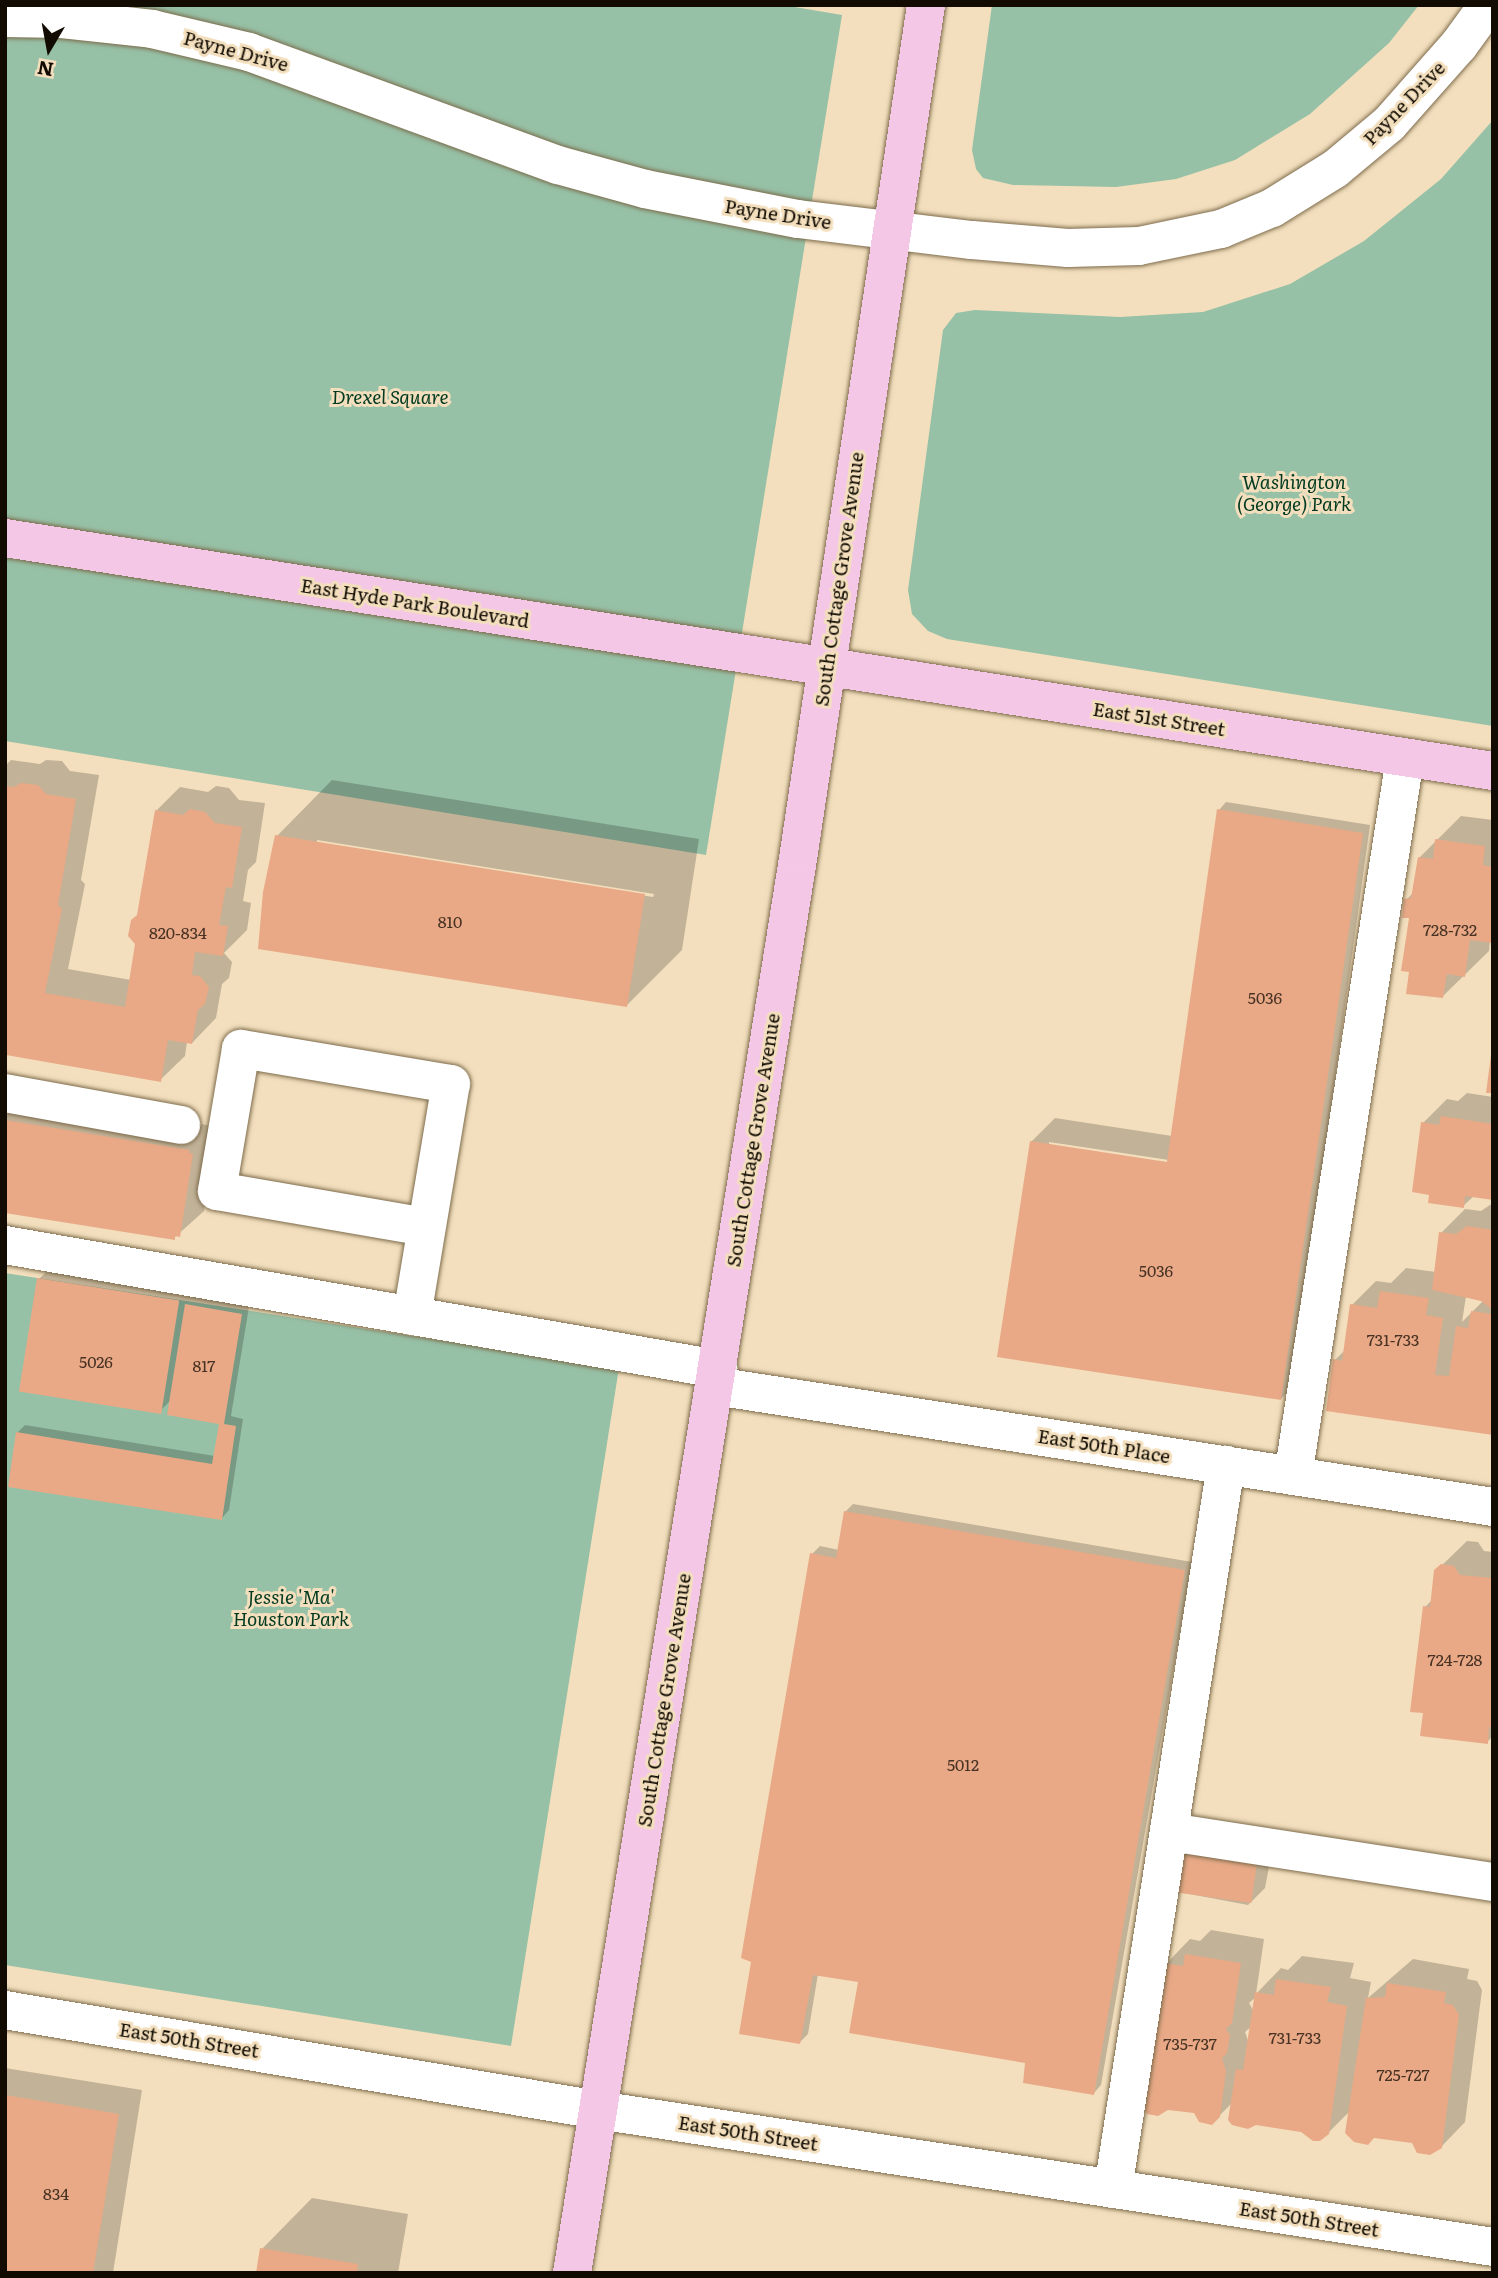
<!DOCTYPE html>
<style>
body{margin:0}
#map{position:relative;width:1498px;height:2278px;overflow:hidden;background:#f3dfbd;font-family:Literata,serif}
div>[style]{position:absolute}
.green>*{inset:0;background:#97c1a6}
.shadow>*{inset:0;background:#0003}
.building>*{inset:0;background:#e9a987;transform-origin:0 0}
.roads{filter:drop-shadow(0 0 2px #7d6c4d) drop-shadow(0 0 2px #7d6c4d)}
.minor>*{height:38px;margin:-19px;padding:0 19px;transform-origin:19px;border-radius:19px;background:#fff}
.major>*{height:38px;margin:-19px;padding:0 19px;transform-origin:19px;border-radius:19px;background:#f5c7e7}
span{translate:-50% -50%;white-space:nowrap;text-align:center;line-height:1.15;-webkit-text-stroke:6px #f3dfbd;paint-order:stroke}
.number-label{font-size:16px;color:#473223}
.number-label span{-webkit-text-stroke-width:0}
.street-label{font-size:19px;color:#110b02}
.park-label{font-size:19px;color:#013a20;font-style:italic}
.frame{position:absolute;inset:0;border:7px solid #110b02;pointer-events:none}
.north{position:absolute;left:14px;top:14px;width:70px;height:70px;-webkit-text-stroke:5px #f3dfbd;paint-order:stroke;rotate:190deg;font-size:19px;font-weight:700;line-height:28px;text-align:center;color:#110b02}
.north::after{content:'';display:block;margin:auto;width:24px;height:32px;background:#110b02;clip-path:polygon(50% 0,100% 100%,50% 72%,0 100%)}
</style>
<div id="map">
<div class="green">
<i style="clip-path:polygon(5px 5px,783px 5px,842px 15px,706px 855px,5px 741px)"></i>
<i style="clip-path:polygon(992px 5px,1419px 5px,1389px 43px,1310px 114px,1235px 160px,1176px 179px,1116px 187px,1013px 185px,983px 178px,976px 169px,972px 150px)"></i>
<i style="clip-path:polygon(1493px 120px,1493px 726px,947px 639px,928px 631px,912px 614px,908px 590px,943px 330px,956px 313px,975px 310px,1120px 317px,1203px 312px,1290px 284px,1364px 241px,1441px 179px)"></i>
<i style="clip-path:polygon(5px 1273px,619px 1368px,511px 2046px,5px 1965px)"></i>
</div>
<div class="shadow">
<i style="clip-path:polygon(11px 760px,40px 764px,46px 760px,62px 761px,70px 771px,99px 775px,81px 880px,85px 884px,68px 969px,131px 980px,156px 811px,180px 787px,208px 792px,216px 786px,229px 788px,239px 800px,265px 803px,256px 862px,248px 870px,243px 901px,251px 903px,247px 930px,224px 953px,232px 962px,229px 978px,222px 984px,216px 1018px,192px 1043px,187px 1042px,185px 1056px,160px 1080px,5px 1049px,5px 766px)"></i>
<i style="clip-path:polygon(evenodd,332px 780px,699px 839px,682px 950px,627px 1005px,277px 836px,332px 780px,317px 840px,654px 894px,653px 897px,317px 843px,317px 840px)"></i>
<i style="clip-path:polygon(evenodd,1226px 802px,1370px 825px,1324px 1158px,1305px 1374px,1281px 1399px,1031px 1142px,1055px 1118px,1172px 1136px,1219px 810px,1226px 802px,1049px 1142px,1169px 1160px,1169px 1164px,1049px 1146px,1049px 1142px)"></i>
<i style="clip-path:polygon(1461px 816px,1493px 820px,1493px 941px,1490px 941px,1489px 951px,1443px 996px,1411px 971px,1411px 917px,1406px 900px,1414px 892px,1419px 858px)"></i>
<i style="clip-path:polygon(1467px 1093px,1493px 1097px,1493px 1198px,1474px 1196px,1463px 1206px,1423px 1123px,1447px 1099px,1458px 1101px)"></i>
<i style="clip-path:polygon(27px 1096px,213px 1126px,216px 1130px,204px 1211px,174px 1238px,5px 1211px,5px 1117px)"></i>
<i style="clip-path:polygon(evenodd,1493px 1203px,1493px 1433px,1335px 1360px,1345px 1350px,1352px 1305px,1376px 1281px,1391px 1283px,1406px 1268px,1436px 1272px,1441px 1233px,1465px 1209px,1481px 1211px,1493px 1203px,1466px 1296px,1483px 1301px,1462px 1322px,1466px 1296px)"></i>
<i style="clip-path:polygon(63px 1255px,249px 1307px,231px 1416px,243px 1419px,229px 1510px,222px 1518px,17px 1433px,25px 1425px,215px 1456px,221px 1422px,171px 1400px,160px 1411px,39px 1279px)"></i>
<i style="clip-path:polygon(853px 1504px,1192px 1562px,1101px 2085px,1094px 2093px,860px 1981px,818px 1974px,808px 2034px,800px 2042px,812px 1554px,820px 1546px,839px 1550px,845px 1512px)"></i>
<i style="clip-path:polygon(1467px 1541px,1478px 1542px,1484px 1551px,1493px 1552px,1493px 1736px,1487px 1742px,1425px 1711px,1425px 1607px,1432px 1600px,1436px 1571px)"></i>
<i style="clip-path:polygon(1273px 1845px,1265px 1888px,1248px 1905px,1179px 1892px)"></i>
<i style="clip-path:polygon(evenodd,1211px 1930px,1264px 1939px,1256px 1994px,1281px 1968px,1288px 1970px,1302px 1956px,1354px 1963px,1350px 1978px,1371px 1982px,1368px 1998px,1413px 1959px,1469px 1969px,1467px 1979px,1477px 1981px,1482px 1990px,1465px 2122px,1441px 2147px,1414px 2141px,1351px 2110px,1328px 2133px,1302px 2131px,1233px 2102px,1219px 2116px,1166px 1964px,1190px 1939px,1200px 1941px,1211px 1930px,1257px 1996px,1254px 2012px,1249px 2003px,1257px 1996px,1211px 1930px,1252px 2026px,1249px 2043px,1245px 2032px,1252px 2026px)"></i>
<i style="clip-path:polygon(5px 2068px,142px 2090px,113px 2273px,5px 2273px)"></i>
<i style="clip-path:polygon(312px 2198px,408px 2214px,398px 2273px,258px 2273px,262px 2249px)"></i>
</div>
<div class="building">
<i style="clip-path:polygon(21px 783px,38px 785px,46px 794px,76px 799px,58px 905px,62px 909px,45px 993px,125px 1007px,135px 944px,128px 936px,131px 920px,137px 915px,155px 810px,183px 815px,190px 809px,205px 812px,215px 823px,242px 827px,232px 888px,226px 887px,219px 925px,228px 926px,223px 956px,195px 952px,192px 975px,200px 976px,209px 987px,205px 1004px,198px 1010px,192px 1044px,168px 1040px,161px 1082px,6px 1055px,5px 786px,14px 787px)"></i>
<i style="clip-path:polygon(1217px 809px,1363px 833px,1281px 1400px,997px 1357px,1030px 1141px,1167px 1162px)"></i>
<i style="clip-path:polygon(275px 835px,645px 894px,627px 1007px,258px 949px,263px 892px)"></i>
<i style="clip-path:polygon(1435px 839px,1485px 846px,1483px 865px,1493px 867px,1493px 943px,1470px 940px,1465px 977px,1447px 974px,1443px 998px,1406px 994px,1409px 972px,1401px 971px,1409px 918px,1402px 918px,1404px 899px,1411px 898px,1418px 857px,1433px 859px)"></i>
<i style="clip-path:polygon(1491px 1055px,1493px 1055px,1493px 1093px,1486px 1093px)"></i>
<i style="clip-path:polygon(1441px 1116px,1493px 1124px,1493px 1200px,1465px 1196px,1464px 1208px,1428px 1203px,1429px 1195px,1412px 1192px,1421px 1122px,1439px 1125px)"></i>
<i style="clip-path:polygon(5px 1120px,190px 1150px,189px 1153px,193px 1154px,180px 1237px,175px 1236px,175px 1240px,5px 1213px)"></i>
<i style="clip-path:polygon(1467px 1226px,1493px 1230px,1493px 1310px,1481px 1301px,1432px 1290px,1439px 1232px,1456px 1234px)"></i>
<i style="left:37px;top:1278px;width:144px;height:115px;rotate:9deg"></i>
<i style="clip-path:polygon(1380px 1291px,1429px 1298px,1426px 1315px,1443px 1318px,1435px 1375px,1449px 1376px,1456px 1326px,1468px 1328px,1471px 1311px,1493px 1314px,1493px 1435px,1326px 1411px,1333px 1359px,1342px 1361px,1350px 1304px,1377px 1308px)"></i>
<i style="clip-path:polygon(185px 1304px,242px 1314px,224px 1424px,236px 1426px,222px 1520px,8px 1487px,16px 1432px,212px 1464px,219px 1424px,167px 1415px)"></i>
<i style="clip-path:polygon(844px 1511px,1185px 1570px,1094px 2095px,1023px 2083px,1025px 2063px,849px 2033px,858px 1982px,813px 1975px,800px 2044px,739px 2034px,751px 1962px,741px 1958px,810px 1553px,836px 1558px)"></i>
<i style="clip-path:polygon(1441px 1564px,1454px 1566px,1460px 1575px,1493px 1578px,1493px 1727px,1489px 1727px,1488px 1744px,1420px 1736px,1423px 1713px,1410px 1712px,1423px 1606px,1430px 1607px,1434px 1570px)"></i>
<i style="left:1183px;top:1850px;width:75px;height:43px;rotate:8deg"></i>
<i style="clip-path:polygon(1185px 1954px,1241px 1963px,1232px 2023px,1226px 2029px,1230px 2035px,1227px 2053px,1222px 2058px,1226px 2071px,1220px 2117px,1212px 2125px,1199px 2122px,1194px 2113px,1168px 2110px,1158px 2116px,1147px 2114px,1141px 2105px,1164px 1963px,1183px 1966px)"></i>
<i style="clip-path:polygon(1276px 1979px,1331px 1987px,1327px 2002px,1347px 2006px,1329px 2134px,1320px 2141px,1313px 2141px,1301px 2132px,1256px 2125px,1248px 2129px,1232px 2125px,1228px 2120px,1236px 2069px,1243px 2070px,1255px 1992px,1274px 1995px)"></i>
<i style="clip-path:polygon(1387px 1983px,1446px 1992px,1444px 2003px,1453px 2005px,1459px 2015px,1442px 2148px,1430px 2155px,1417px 2153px,1412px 2143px,1374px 2138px,1368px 2145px,1354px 2142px,1345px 2133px,1366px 1998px,1385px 1997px)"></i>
<i style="clip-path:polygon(5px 2095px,119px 2114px,93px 2273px,5px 2273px)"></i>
<i style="clip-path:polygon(260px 2248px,358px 2264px,357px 2273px,256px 2273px)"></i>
</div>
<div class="roads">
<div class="minor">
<i style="left:5px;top:18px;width:57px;rotate:1deg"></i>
<i style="left:62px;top:19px;width:91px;rotate:6.3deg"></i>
<i style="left:152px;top:29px;width:100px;rotate:13.3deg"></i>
<i style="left:249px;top:52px;width:329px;rotate:20.1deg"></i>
<i style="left:558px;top:165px;width:90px;rotate:15.4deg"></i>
<i style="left:645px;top:189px;width:156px;rotate:11.1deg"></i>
<i style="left:798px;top:219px;width:175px;rotate:6.9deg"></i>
<i style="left:972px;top:240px;width:96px;rotate:4.8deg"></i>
<i style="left:1068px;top:248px;width:71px;rotate:-1.6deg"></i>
<i style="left:1139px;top:246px;width:84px;rotate:-11.7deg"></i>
<i style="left:1221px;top:229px;width:55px;rotate:-22.4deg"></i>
<i style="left:1272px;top:208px;width:74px;rotate:-31.8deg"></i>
<i style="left:1335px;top:169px;width:70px;rotate:-39.8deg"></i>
<i style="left:1389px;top:124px;width:106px;rotate:-48.5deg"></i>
<i style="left:1459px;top:45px;width:49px;rotate:-54.1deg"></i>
<i style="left:5px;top:1093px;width:179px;rotate:10.3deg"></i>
<i style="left:5px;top:1245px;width:724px;rotate:9.87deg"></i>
<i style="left:412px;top:1316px;width:235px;rotate:-80.5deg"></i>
<i style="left:451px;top:1084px;width:213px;rotate:-170.5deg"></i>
<i style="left:241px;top:1049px;width:144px;rotate:99.6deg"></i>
<i style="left:217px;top:1191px;width:212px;rotate:9.8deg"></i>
<i style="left:715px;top:1386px;width:787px;rotate:8.84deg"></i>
<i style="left:1293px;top:1476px;width:727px;rotate:-81.13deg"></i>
<i style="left:1169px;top:1832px;width:328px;rotate:8.8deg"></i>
<i style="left:5px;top:2010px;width:601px;rotate:9.57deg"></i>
<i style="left:598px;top:2110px;width:905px;rotate:8.7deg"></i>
<i style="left:1113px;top:2189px;width:733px;rotate:-81.13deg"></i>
</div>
<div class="major">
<i style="left:5px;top:538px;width:1506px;rotate:8.9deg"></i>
<i style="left:572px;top:2273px;width:1439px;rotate:-80.92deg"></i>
<i style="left:799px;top:852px;width:856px;rotate:-81.47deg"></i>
</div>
</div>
<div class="number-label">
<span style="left:450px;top:921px">810</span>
<span style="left:1450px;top:929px">728-732</span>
<span style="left:178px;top:932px">820-834</span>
<span style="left:1265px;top:997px">5036</span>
<span style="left:1156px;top:1270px">5036</span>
<span style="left:1393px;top:1339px">731-733</span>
<span style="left:96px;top:1361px">5026</span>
<span style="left:204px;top:1365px">817</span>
<span style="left:1455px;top:1659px">724-728</span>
<span style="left:963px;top:1764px">5012</span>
<span style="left:1295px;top:2037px">731-733</span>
<span style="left:1190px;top:2043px">735-737</span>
<span style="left:1403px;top:2074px">725-727</span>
<span style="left:56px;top:2193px">834</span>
</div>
<div class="street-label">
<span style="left:236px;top:51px;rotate:15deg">Payne Drive</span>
<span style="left:1404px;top:103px;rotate:-46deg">Payne Drive</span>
<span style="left:778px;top:214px;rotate:9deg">Payne Drive</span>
<span style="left:839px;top:579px;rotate:-82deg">South Cottage Grove Avenue</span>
<span style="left:415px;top:603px;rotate:9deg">East Hyde Park Boulevard</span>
<span style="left:1159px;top:719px;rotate:9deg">East 51st Street</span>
<span style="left:753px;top:1140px;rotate:-81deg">South Cottage Grove Avenue</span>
<span style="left:1104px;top:1446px;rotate:9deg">East 50th Place</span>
<span style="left:664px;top:1700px;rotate:-81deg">South Cottage Grove Avenue</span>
<span style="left:189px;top:2040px;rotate:9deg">East 50th Street</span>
<span style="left:748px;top:2133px;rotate:9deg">East 50th Street</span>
<span style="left:1309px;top:2219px;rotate:9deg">East 50th Street</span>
</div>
<div class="park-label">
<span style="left:390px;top:397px">Drexel Square</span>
<span style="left:1294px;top:493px">Washington<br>(George) Park</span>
<span style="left:291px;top:1608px">Jessie 'Ma'<br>Houston Park</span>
</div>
<div class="frame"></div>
<div class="north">N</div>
</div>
